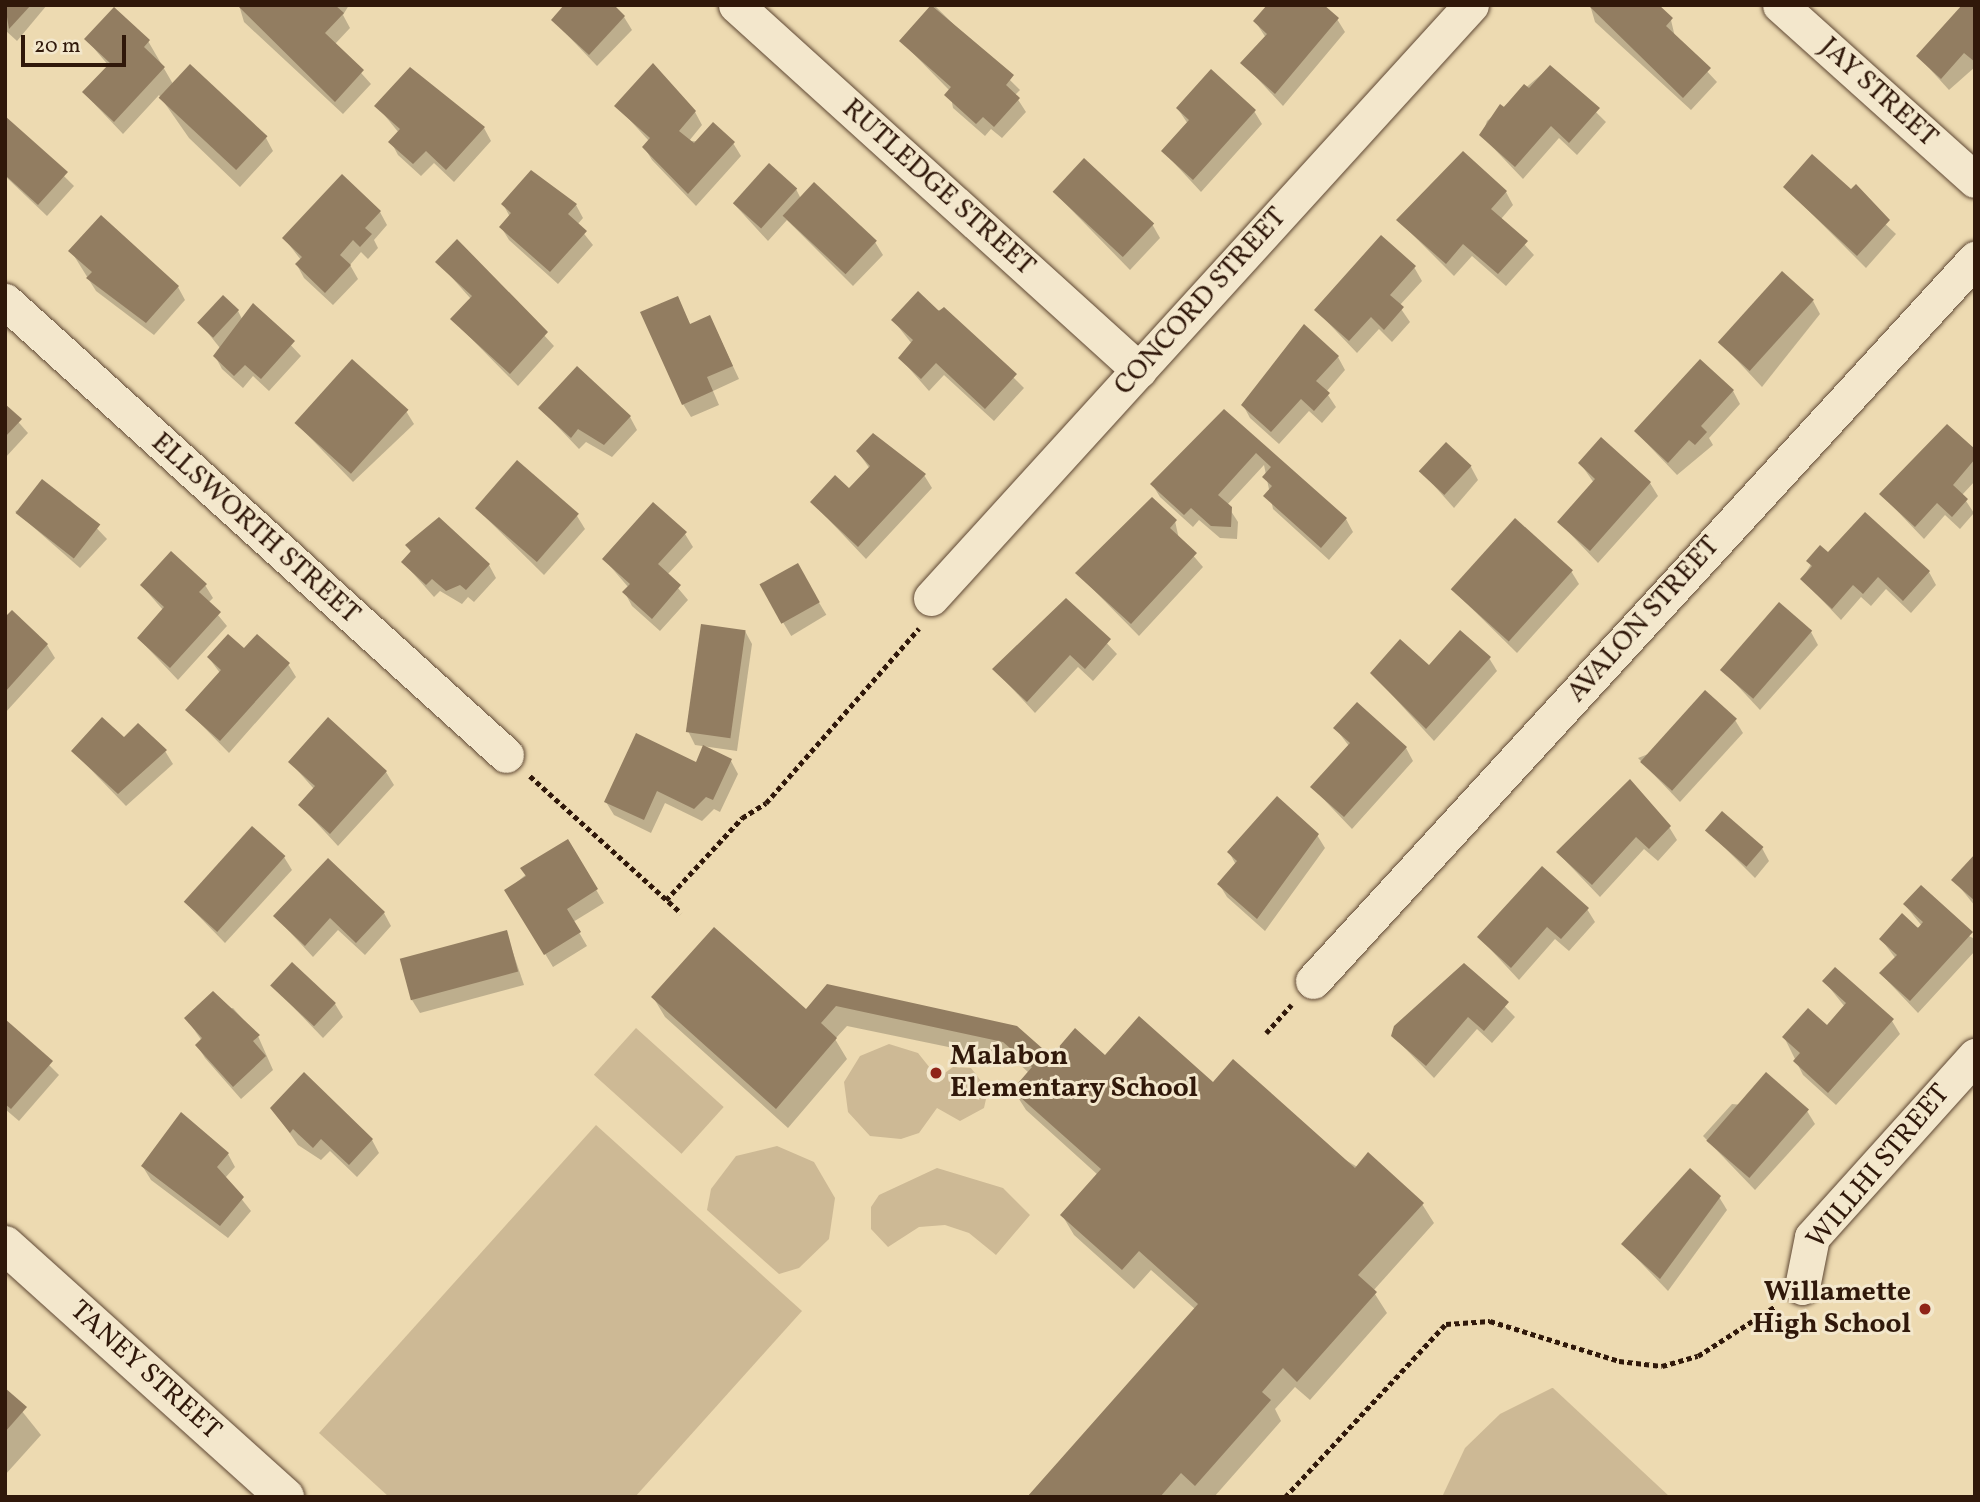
<!DOCTYPE html>
<style>
body{margin:0}
#map{position:relative;width:1980px;height:1502px;overflow:hidden;background:#eddab1;font-family:Vollkorn,serif}
div>[style]{position:absolute}
.green>*{inset:0;background:#cdb995;transform-origin:0 0}
.shadow>*{inset:0;background:#0003;transform-origin:0 0}
.building>*{inset:0;background:#927d61;transform-origin:0 0}
.path>*{height:4.5px;margin-top:-2.25px;transform-origin:0;background:repeating-linear-gradient(90deg,#30180a 0 5px,transparent 0 8.5px)}
.roads{filter:drop-shadow(0 0 2px #5f4834) drop-shadow(0 0 2px #5f4834)}
.street>*{height:35px;margin:-17.5px;padding:0 17.5px;transform-origin:17.5px;border-radius:17.5px;background:#f3e7cc}
.secondary>*{height:38px;margin:-19px;padding:0 19px;transform-origin:19px;border-radius:19px;background:#f3e7cc}
.dots>*{width:19px;height:19px;translate:-50% -50%;box-sizing:border-box;border:4px solid #f3e7cc;border-radius:50%}
span{translate:-50% -50%;white-space:nowrap;text-align:center;line-height:1.15;-webkit-text-stroke:6px #f3e7cc;paint-order:stroke}
.street-label{font-size:28px;color:#30180a}
.poi-label{font-size:28px;color:#30180a;font-weight:700}
.left{translate:0 -50%;text-align:left}
.right{translate:-100% -50%;text-align:right}
.frame{position:absolute;inset:0;border:7px solid #30180a;pointer-events:none}
.scale{position:absolute;left:21px;top:35px;width:105px;height:32px;box-sizing:border-box;border:4px solid #30180a;border-top:0;padding-left:9px;font-size:21px;line-height:24px;white-space:nowrap;color:#30180a;-webkit-text-stroke:5px #f3e7cc;paint-order:stroke}
</style>
<div id="map">
<div class="green">
<i style="left:636px;top:1028px;width:118px;height:63px;rotate:42deg"></i>
<i style="clip-path:polygon(889px 1044px,918px 1053px,938px 1078px,953px 1067px,971px 1068px,988px 1090px,984px 1108px,960px 1121px,937px 1108px,919px 1133px,901px 1139px,870px 1136px,848px 1112px,844px 1082px,860px 1056px)"></i>
<i style="clip-path:polygon(596px 1125px,802px 1311px,635px 1497px,389px 1497px,319px 1433px)"></i>
<i style="clip-path:polygon(777px 1146px,814px 1162px,835px 1198px,829px 1239px,799px 1268px,779px 1274px,707px 1210px,711px 1189px,736px 1156px)"></i>
<i style="clip-path:polygon(937px 1168px,1003px 1188px,1030px 1215px,996px 1255px,969px 1233px,945px 1225px,919px 1227px,888px 1247px,871px 1229px,871px 1207px,879px 1195px)"></i>
<i style="clip-path:polygon(1552px 1388px,1553px 1388px,1670px 1497px,1442px 1497px,1465px 1448px,1500px 1414px)"></i>
</div>
<div class="shadow">
<i style="clip-path:polygon(5px 5px,47px 5px,17px 41px,5px 30px)"></i>
<i style="clip-path:polygon(239px 5px,349px 5px,343px 15px,350px 28px,335px 44px,371px 84px,343px 114px,244px 22px)"></i>
<i style="clip-path:polygon(934px 5px,1020px 90px,1015px 95px,1026px 112px,1002px 138px,991px 129px,985px 136px,953px 108px,950px 91px,901px 41px)"></i>
<i style="clip-path:polygon(1590px 5px,1671px 20px,1675px 37px,1717px 82px,1691px 110px,1595px 22px)"></i>
<i style="clip-path:polygon(1964px 5px,1975px 8px,1975px 67px,1949px 90px,1918px 56px)"></i>
<i style="clip-path:polygon(624px 17px,632px 30px,597px 66px,553px 20px)"></i>
<i style="clip-path:polygon(1337px 19px,1345px 32px,1283px 106px,1243px 63px,1266px 38px,1255px 21px)"></i>
<i style="clip-path:polygon(86px 39px,148px 41px,173px 84px,266px 138px,273px 151px,240px 187px,189px 138px,159px 95px,123px 134px,84px 93px,109px 66px)"></i>
<i style="clip-path:polygon(1550px 67px,1606px 122px,1577px 155px,1559px 138px,1523px 179px,1482px 136px,1487px 121px)"></i>
<i style="clip-path:polygon(377px 106px,484px 128px,491px 141px,454px 182px,434px 163px,421px 176px,398px 155px,391px 142px,399px 133px)"></i>
<i style="clip-path:polygon(617px 106px,695px 112px,702px 125px,689px 141px,733px 143px,741px 156px,696px 206px,652px 160px,644px 147px,649px 141px)"></i>
<i style="clip-path:polygon(1178px 109px,1254px 111px,1262px 124px,1201px 192px,1163px 151px,1188px 124px)"></i>
<i style="clip-path:polygon(5px 118px,74px 186px,47px 216px,5px 176px)"></i>
<i style="clip-path:polygon(1785px 187px,1851px 192px,1896px 234px,1866px 268px)"></i>
<i style="clip-path:polygon(796px 189px,801px 199px,875px 242px,883px 255px,853px 286px,787px 220px,768px 241px,734px 204px)"></i>
<i style="clip-path:polygon(1506px 192px,1513px 205px,1501px 219px,1534px 255px,1506px 286px,1472px 256px,1454px 276px,1398px 220px)"></i>
<i style="clip-path:polygon(1055px 193px,1152px 224px,1160px 238px,1130px 270px)"></i>
<i style="clip-path:polygon(503px 204px,576px 205px,583px 218px,577px 225px,593px 245px,558px 284px,509px 240px,501px 227px,510px 217px)"></i>
<i style="clip-path:polygon(380px 212px,387px 225px,374px 240px,378px 248px,368px 259px,361px 252px,350px 265px,358px 279px,333px 305px,304px 278px,297px 265px,301px 260px,284px 238px)"></i>
<i style="clip-path:polygon(457px 241px,554px 346px,518px 386px,452px 319px,471px 299px,438px 262px)"></i>
<i style="clip-path:polygon(71px 251px,178px 287px,185px 300px,154px 335px,96px 291px)"></i>
<i style="clip-path:polygon(1414px 267px,1422px 281px,1399px 306px,1410px 322px,1392px 342px,1379px 329px,1357px 353px,1316px 310px)"></i>
<i style="clip-path:polygon(677px 298px,691px 326px,710px 317px,739px 379px,713px 391px,719px 405px,691px 417px,683px 404px)"></i>
<i style="clip-path:polygon(1813px 301px,1820px 314px,1762px 387px,1720px 342px)"></i>
<i style="clip-path:polygon(253px 305px,301px 356px,269px 391px,253px 376px,243px 388px,222px 369px,215px 356px,220px 348px,200px 323px,238px 311px,242px 319px)"></i>
<i style="clip-path:polygon(944px 309px,1024px 388px,994px 421px,944px 375px,929px 391px,900px 358px,912px 344px,893px 320px)"></i>
<i style="clip-path:polygon(1338px 357px,1345px 370px,1326px 392px,1336px 407px,1322px 423px,1309px 411px,1279px 444px,1250px 418px,1243px 405px)"></i>
<i style="clip-path:polygon(1733px 391px,1740px 404px,1709px 438px,1713px 445px,1677px 475px,1636px 432px)"></i>
<i style="clip-path:polygon(5px 407px,28px 433px,5px 458px)"></i>
<i style="clip-path:polygon(540px 408px,630px 417px,637px 430px,612px 457px,586px 442px,579px 449px)"></i>
<i style="clip-path:polygon(406px 411px,414px 424px,353px 482px,296px 423px)"></i>
<i style="clip-path:polygon(1224px 411px,1346px 519px,1353px 532px,1329px 560px,1273px 509px,1264px 465px,1227px 505px,1238px 522px,1237px 539px,1220px 538px,1199px 520px,1193px 527px,1160px 497px,1152px 484px)"></i>
<i style="clip-path:polygon(1975px 451px,1975px 481px,1962px 495px,1974px 513px,1960px 529px,1945px 515px,1924px 539px,1881px 494px)"></i>
<i style="clip-path:polygon(858px 452px,924px 475px,932px 488px,866px 559px,812px 502px,849px 491px,870px 469px)"></i>
<i style="clip-path:polygon(1580px 463px,1650px 483px,1658px 496px,1598px 563px,1559px 522px,1594px 483px)"></i>
<i style="clip-path:polygon(1471px 467px,1478px 480px,1454px 508px,1422px 472px)"></i>
<i style="clip-path:polygon(70px 500px,107px 539px,80px 568px,15px 511px)"></i>
<i style="clip-path:polygon(476px 508px,577px 516px,585px 529px,544px 575px)"></i>
<i style="clip-path:polygon(1175px 521px,1179px 539px,1203px 567px,1139px 636px,1077px 573px)"></i>
<i style="clip-path:polygon(685px 534px,693px 547px,667px 575px,688px 600px,660px 631px,632px 606px,625px 593px,629px 588px,604px 559px)"></i>
<i style="clip-path:polygon(407px 545px,489px 565px,496px 578px,474px 602px,468px 597px,462px 604px,440px 591px,434px 597px,403px 562px,411px 553px)"></i>
<i style="clip-path:polygon(1821px 548px,1828px 554px,1929px 572px,1936px 585px,1911px 613px,1886px 589px,1871px 606px,1861px 597px,1841px 620px,1802px 579px)"></i>
<i style="left:797px;top:566px;width:57px;height:41px;rotate:59deg"></i>
<i style="clip-path:polygon(1571px 571px,1579px 584px,1517px 653px,1453px 590px)"></i>
<i style="clip-path:polygon(205px 585px,213px 598px,208px 603px,227px 626px,178px 680px,139px 639px,164px 611px,142px 586px)"></i>
<i style="clip-path:polygon(1066px 600px,1117px 654px,1093px 681px,1078px 667px,1035px 713px,994px 669px)"></i>
<i style="clip-path:polygon(5px 620px,47px 645px,55px 658px,5px 713px)"></i>
<i style="clip-path:polygon(745px 631px,752px 644px,737px 751px,695px 745px,688px 731px)"></i>
<i style="clip-path:polygon(1811px 632px,1818px 645px,1760px 710px,1722px 669px)"></i>
<i style="clip-path:polygon(244px 651px,288px 664px,296px 677px,229px 753px,187px 710px,220px 673px,209px 658px)"></i>
<i style="clip-path:polygon(1489px 658px,1497px 671px,1434px 741px,1372px 673px)"></i>
<i style="clip-path:polygon(1735px 720px,1743px 733px,1680px 802px,1638px 758px)"></i>
<i style="clip-path:polygon(1336px 729px,1406px 748px,1413px 761px,1352px 829px,1312px 787px,1349px 746px)"></i>
<i style="clip-path:polygon(125px 740px,165px 751px,173px 764px,126px 806px,73px 751px)"></i>
<i style="clip-path:polygon(731px 761px,738px 774px,720px 812px,714px 809px,702px 821px,665px 803px,651px 833px,614px 815px,606px 802px,697px 764px)"></i>
<i style="clip-path:polygon(290px 762px,386px 772px,394px 785px,338px 846px,300px 805px,314px 789px)"></i>
<i style="clip-path:polygon(1669px 827px,1677px 840px,1658px 861px,1644px 849px,1600px 897px,1558px 853px)"></i>
<i style="clip-path:polygon(1708px 831px,1762px 848px,1769px 861px,1755px 878px)"></i>
<i style="clip-path:polygon(1317px 835px,1325px 848px,1265px 931px,1227px 897px,1219px 884px,1236px 865px,1229px 852px)"></i>
<i style="clip-path:polygon(567px 841px,604px 903px,573px 922px,587px 946px,553px 967px,507px 890px)"></i>
<i style="clip-path:polygon(284px 857px,292px 870px,225px 943px,185px 902px)"></i>
<i style="clip-path:polygon(1975px 857px,1975px 906px,1954px 880px)"></i>
<i style="clip-path:polygon(1905px 905px,1975px 939px,1975px 951px,1918px 1013px,1881px 974px,1896px 959px,1881px 939px,1922px 926px)"></i>
<i style="clip-path:polygon(1587px 909px,1595px 922px,1569px 951px,1555px 939px,1519px 980px,1479px 937px)"></i>
<i style="clip-path:polygon(384px 913px,391px 926px,365px 955px,338px 930px,313px 957px,275px 916px)"></i>
<i style="clip-path:polygon(506px 932px,524px 985px,420px 1013px,412px 1000px)"></i>
<i style="clip-path:polygon(1464px 965px,1515px 1017px,1492px 1043px,1477px 1029px,1434px 1078px,1393px 1036px)"></i>
<i style="clip-path:polygon(1825px 982px,1892px 1021px,1900px 1034px,1836px 1105px,1803px 1075px,1784px 1037px,1827px 1027px,1845px 1007px)"></i>
<i style="clip-path:polygon(272px 985px,335px 1004px,343px 1017px,323px 1038px)"></i>
<i style="clip-path:polygon(828px 986px,1016px 1027px,1051px 1059px,1105px 1057px,1213px 1084px,1422px 1204px,1434px 1223px,1373px 1291px,1387px 1313px,1310px 1400px,1295px 1387px,1275px 1409px,1281px 1421px,1214px 1497px,1030px 1497px,1195px 1309px,1151px 1270px,1134px 1289px,1074px 1235px,1062px 1215px,1098px 1175px,1026px 1110px,1014px 1091px,1029px 1073px,1016px 1061px,847px 1026px,835px 1039px,847px 1059px,788px 1128px,665px 1017px,653px 997px,807px 1011px)"></i>
<i style="clip-path:polygon(233px 1008px,258px 1036px,273px 1070px,241px 1099px,205px 1058px,197px 1045px,202px 1041px,186px 1018px)"></i>
<i style="clip-path:polygon(5px 1021px,59px 1075px,19px 1121px,5px 1109px)"></i>
<i style="clip-path:polygon(1732px 1104px,1807px 1111px,1815px 1124px,1755px 1190px,1703px 1136px)"></i>
<i style="clip-path:polygon(272px 1108px,372px 1140px,379px 1153px,357px 1177px,330px 1151px,321px 1160px,298px 1145px)"></i>
<i style="clip-path:polygon(228px 1154px,235px 1167px,225px 1178px,251px 1211px,228px 1238px,151px 1180px,143px 1167px)"></i>
<i style="clip-path:polygon(1719px 1197px,1727px 1210px,1668px 1291px,1623px 1244px)"></i>
<i style="clip-path:polygon(5px 1390px,41px 1435px,5px 1475px)"></i>
</div>
<div class="building">
<i style="clip-path:polygon(5px 5px,31px 5px,9px 29px)"></i>
<i style="clip-path:polygon(237px 5px,335px 5px,344px 13px,325px 33px,364px 70px,335px 102px)"></i>
<i style="clip-path:polygon(564px 5px,614px 5px,625px 16px,589px 55px,551px 20px)"></i>
<i style="clip-path:polygon(931px 5px,1014px 75px,1006px 85px,1020px 98px,994px 127px,983px 117px,976px 124px,944px 95px,951px 87px,899px 41px)"></i>
<i style="clip-path:polygon(1267px 5px,1324px 5px,1339px 18px,1275px 94px,1240px 63px,1267px 34px,1253px 21px)"></i>
<i style="clip-path:polygon(1588px 5px,1659px 5px,1673px 18px,1666px 26px,1711px 68px,1683px 98px)"></i>
<i style="clip-path:polygon(1962px 5px,1975px 6px,1975px 62px,1964px 53px,1941px 79px,1916px 56px)"></i>
<i style="clip-path:polygon(114px 7px,150px 40px,144px 47px,165px 67px,114px 122px,82px 92px,110px 63px,84px 39px)"></i>
<i style="clip-path:polygon(653px 63px,696px 111px,679px 131px,694px 143px,713px 122px,735px 142px,688px 194px,642px 147px,650px 138px,614px 106px)"></i>
<i style="left:190px;top:64px;width:106px;height:46px;rotate:43deg"></i>
<i style="clip-path:polygon(1550px 65px,1600px 108px,1569px 143px,1551px 126px,1515px 167px,1479px 135px,1500px 104px,1504px 107px,1524px 84px,1529px 88px)"></i>
<i style="clip-path:polygon(410px 67px,485px 127px,446px 170px,426px 151px,413px 164px,388px 142px,400px 129px,374px 106px)"></i>
<i style="clip-path:polygon(1211px 69px,1256px 110px,1193px 180px,1161px 151px,1189px 120px,1176px 108px)"></i>
<i style="clip-path:polygon(5px 116px,68px 172px,38px 205px,5px 175px)"></i>
<i style="clip-path:polygon(1463px 151px,1507px 191px,1491px 209px,1528px 241px,1498px 274px,1463px 244px,1446px 264px,1396px 220px)"></i>
<i style="clip-path:polygon(1812px 154px,1851px 189px,1856px 184px,1890px 220px,1857px 256px,1783px 187px)"></i>
<i style="left:1084px;top:158px;width:96px;height:46px;rotate:43deg"></i>
<i style="left:769px;top:163px;width:38px;height:54px;rotate:42deg"></i>
<i style="clip-path:polygon(531px 170px,577px 204px,568px 214px,587px 231px,550px 272px,499px 227px,511px 213px,501px 204px)"></i>
<i style="clip-path:polygon(342px 174px,381px 211px,365px 228px,372px 234px,360px 247px,353px 240px,340px 255px,351px 265px,325px 293px,295px 264px,302px 257px,282px 238px)"></i>
<i style="left:814px;top:182px;width:86px;height:46px;rotate:43deg"></i>
<i style="clip-path:polygon(101px 215px,179px 286px,146px 323px,86px 278px,92px 272px,68px 251px)"></i>
<i style="clip-path:polygon(1381px 235px,1416px 266px,1390px 295px,1404px 307px,1384px 330px,1371px 317px,1349px 341px,1314px 310px)"></i>
<i style="clip-path:polygon(457px 239px,548px 332px,510px 374px,450px 319px,472px 296px,435px 262px)"></i>
<i style="left:1782px;top:271px;width:43px;height:96px;rotate:42deg"></i>
<i style="clip-path:polygon(918px 291px,939px 311px,944px 307px,1017px 374px,985px 409px,936px 363px,921px 379px,898px 358px,913px 340px,891px 320px)"></i>
<i style="left:223px;top:295px;width:22px;height:38px;rotate:43deg"></i>
<i style="clip-path:polygon(678px 296px,690px 324px,710px 315px,733px 366px,707px 377px,713px 391px,682px 405px,640px 312px)"></i>
<i style="clip-path:polygon(253px 303px,295px 341px,261px 379px,245px 365px,234px 376px,213px 356px)"></i>
<i style="clip-path:polygon(1304px 324px,1339px 356px,1316px 381px,1330px 393px,1314px 411px,1301px 399px,1271px 432px,1241px 405px)"></i>
<i style="left:352px;top:359px;width:76px;height:86px;rotate:42deg"></i>
<i style="clip-path:polygon(1700px 359px,1734px 390px,1701px 426px,1707px 432px,1695px 445px,1689px 440px,1668px 463px,1634px 431px)"></i>
<i style="clip-path:polygon(577px 366px,631px 416px,604px 445px,578px 429px,571px 438px,538px 408px)"></i>
<i style="clip-path:polygon(5px 404px,22px 419px,5px 437px)"></i>
<i style="clip-path:polygon(1224px 409px,1347px 518px,1321px 548px,1263px 496px,1272px 486px,1262px 477px,1271px 467px,1256px 453px,1218px 495px,1232px 507px,1231px 527px,1211px 526px,1191px 508px,1184px 515px,1150px 484px)"></i>
<i style="clip-path:polygon(1947px 424px,1975px 449px,1975px 459px,1953px 485px,1968px 499px,1952px 517px,1937px 503px,1915px 527px,1879px 494px)"></i>
<i style="clip-path:polygon(873px 433px,926px 474px,858px 547px,810px 502px,835px 475px,849px 488px,870px 466px,856px 451px)"></i>
<i style="clip-path:polygon(1601px 437px,1651px 482px,1590px 551px,1557px 522px,1595px 479px,1578px 463px)"></i>
<i style="left:1446px;top:442px;width:35px;height:40px;rotate:43deg"></i>
<i style="left:517px;top:460px;width:82px;height:64px;rotate:41deg"></i>
<i style="left:42px;top:479px;width:74px;height:43px;rotate:38deg"></i>
<i style="clip-path:polygon(1152px 497px,1177px 520px,1170px 528px,1197px 553px,1131px 624px,1075px 573px)"></i>
<i style="clip-path:polygon(653px 502px,687px 532px,658px 564px,681px 585px,652px 619px,622px 592px,630px 584px,602px 559px)"></i>
<i style="clip-path:polygon(1865px 512px,1930px 571px,1903px 601px,1878px 577px,1863px 594px,1853px 585px,1832px 609px,1800px 579px,1812px 566px,1806px 561px,1820px 545px,1828px 552px)"></i>
<i style="clip-path:polygon(439px 517px,490px 564px,466px 590px,460px 585px,446px 591px,432px 579px,426px 585px,401px 562px,411px 551px,405px 545px)"></i>
<i style="left:1515px;top:518px;width:78px;height:96px;rotate:42deg"></i>
<i style="clip-path:polygon(171px 551px,207px 584px,199px 592px,221px 612px,170px 668px,137px 638px,164px 607px,140px 585px)"></i>
<i style="left:798px;top:563px;width:45px;height:44px;rotate:61deg"></i>
<i style="clip-path:polygon(1066px 598px,1111px 639px,1085px 669px,1070px 655px,1027px 702px,992px 669px)"></i>
<i style="left:1779px;top:602px;width:44px;height:90px;rotate:41deg"></i>
<i style="clip-path:polygon(12px 610px,48px 644px,5px 692px,5px 617px)"></i>
<i style="left:701px;top:624px;width:45px;height:109px;rotate:8deg"></i>
<i style="clip-path:polygon(1460px 630px,1491px 657px,1426px 729px,1370px 673px,1400px 639px,1429px 665px)"></i>
<i style="clip-path:polygon(228px 634px,244px 648px,257px 634px,290px 663px,220px 741px,185px 710px,221px 670px,207px 657px)"></i>
<i style="left:1705px;top:690px;width:43px;height:97px;rotate:42deg"></i>
<i style="clip-path:polygon(1357px 702px,1407px 747px,1344px 817px,1310px 787px,1350px 743px,1333px 728px)"></i>
<i style="clip-path:polygon(102px 717px,124px 737px,138px 723px,167px 750px,118px 794px,71px 751px)"></i>
<i style="clip-path:polygon(328px 717px,387px 771px,330px 834px,298px 805px,315px 786px,288px 762px)"></i>
<i style="clip-path:polygon(636px 733px,696px 762px,703px 745px,732px 759px,713px 800px,706px 797px,694px 809px,657px 791px,644px 820px,604px 802px)"></i>
<i style="clip-path:polygon(1630px 779px,1671px 826px,1649px 849px,1636px 837px,1592px 885px,1556px 852px)"></i>
<i style="clip-path:polygon(1277px 796px,1319px 834px,1257px 919px,1217px 884px,1237px 861px,1227px 852px)"></i>
<i style="left:1722px;top:811px;width:55px;height:26px;rotate:41deg"></i>
<i style="left:252px;top:826px;width:45px;height:102px;rotate:42deg"></i>
<i style="clip-path:polygon(568px 839px,598px 889px,567px 909px,581px 932px,544px 955px,504px 890px,526px 876px,520px 868px)"></i>
<i style="clip-path:polygon(1975px 854px,1975px 901px,1951px 880px)"></i>
<i style="clip-path:polygon(328px 858px,385px 912px,356px 943px,330px 918px,305px 946px,273px 916px)"></i>
<i style="clip-path:polygon(1542px 866px,1589px 908px,1561px 939px,1547px 927px,1511px 968px,1477px 937px)"></i>
<i style="clip-path:polygon(1921px 885px,1973px 932px,1910px 1001px,1879px 973px,1897px 955px,1879px 939px,1902px 913px,1918px 928px,1923px 922px,1903px 904px)"></i>
<i style="clip-path:polygon(714px 927px,806px 1009px,827px 984px,1017px 1026px,1051px 1056px,1075px 1028px,1105px 1055px,1139px 1016px,1213px 1082px,1233px 1059px,1355px 1168px,1368px 1152px,1424px 1203px,1358px 1275px,1377px 1292px,1297px 1382px,1283px 1368px,1262px 1392px,1271px 1400px,1195px 1486px,1181px 1473px,1160px 1497px,1027px 1497px,1198px 1304px,1139px 1251px,1122px 1270px,1060px 1215px,1101px 1169px,1012px 1090px,1032px 1067px,1003px 1042px,836px 1006px,821px 1023px,837px 1038px,776px 1109px,651px 997px)"></i>
<i style="left:507px;top:930px;width:43px;height:111px;rotate:75deg"></i>
<i style="left:292px;top:962px;width:60px;height:32px;rotate:43deg"></i>
<i style="clip-path:polygon(1464px 963px,1509px 1002px,1484px 1031px,1468px 1017px,1426px 1066px,1391px 1036px,1394px 1026px)"></i>
<i style="clip-path:polygon(1835px 967px,1894px 1019px,1828px 1093px,1793px 1061px,1800px 1053px,1782px 1037px,1808px 1008px,1827px 1025px,1846px 1003px,1822px 981px)"></i>
<i style="clip-path:polygon(213px 991px,260px 1035px,253px 1041px,266px 1056px,233px 1087px,195px 1045px,202px 1038px,184px 1018px)"></i>
<i style="clip-path:polygon(5px 1019px,53px 1061px,11px 1109px,5px 1104px)"></i>
<i style="clip-path:polygon(304px 1072px,373px 1139px,349px 1165px,321px 1139px,313px 1148px,293px 1129px,290px 1133px,270px 1108px)"></i>
<i style="left:1766px;top:1072px;width:57px;height:91px;rotate:41deg"></i>
<i style="clip-path:polygon(181px 1112px,229px 1153px,217px 1167px,244px 1197px,220px 1226px,141px 1166px)"></i>
<i style="clip-path:polygon(1690px 1168px,1721px 1196px,1660px 1279px,1621px 1244px)"></i>
<i style="clip-path:polygon(5px 1388px,27px 1407px,5px 1432px)"></i>
</div>
<div class="path">
<i style="left:530px;top:776px;width:204px;rotate:42.2deg"></i>
<i style="left:666px;top:900px;width:112px;rotate:-47.2deg"></i>
<i style="left:742px;top:818px;width:28px;rotate:-32deg"></i>
<i style="left:766px;top:803px;width:232px;rotate:-48.8deg"></i>
<i style="left:1266px;top:1033px;width:38px;rotate:-48deg"></i>
<i style="left:1285px;top:1497px;width:236px;rotate:-47.1deg"></i>
<i style="left:1446px;top:1324px;width:44px;rotate:-3.9deg"></i>
<i style="left:1490px;top:1321px;width:135px;rotate:17.2deg"></i>
<i style="left:1619px;top:1361px;width:43px;rotate:6.6deg"></i>
<i style="left:1662px;top:1366px;width:37px;rotate:-16deg"></i>
<i style="left:1698px;top:1356px;width:93px;rotate:-32.7deg"></i>
</div>
<div class="roads">
<div class="street">
<i style="left:736px;top:5px;width:544px;rotate:42.17deg"></i>
<i style="left:1780px;top:5px;width:262px;rotate:41.9deg"></i>
<i style="left:5px;top:301px;width:676px;rotate:42.18deg"></i>
<i style="left:931px;top:598px;width:802px;rotate:-47.68deg"></i>
<i style="left:1313px;top:981px;width:980px;rotate:-47.48deg"></i>
<i style="left:1802px;top:1287px;width:51px;rotate:-78.7deg"></i>
<i style="left:1812px;top:1237px;width:244px;rotate:-48deg"></i>
</div>
<div class="secondary">
<i style="left:5px;top:1245px;width:377px;rotate:42deg"></i>
</div>
</div>
<div class="dots">
<i style="left:936px;top:1073px;background:#8f2418"></i>
<i style="left:1925px;top:1309px;background:#8f2418"></i>
</div>
<div class="street-label">
<span style="left:1878px;top:93px;rotate:42deg">JAY STREET</span>
<span style="left:938px;top:188px;rotate:42deg">RUTLEDGE STREET</span>
<span style="left:1201px;top:302px;rotate:-48deg">CONCORD STREET</span>
<span style="left:255px;top:529px;rotate:42deg">ELLSWORTH STREET</span>
<span style="left:1644px;top:620px;rotate:-48deg">AVALON STREET</span>
<span style="left:1879px;top:1167px;rotate:-50deg">WILLHI STREET</span>
<span style="left:145px;top:1371px;rotate:42deg">TANEY STREET</span>
</div>
<div class="poi-label">
<span class="left" style="left:950px;top:1073px">Malabon<br>Elementary School</span>
<span class="right" style="left:1911px;top:1309px">Willamette<br>High School</span>
</div>
<div class="frame"></div>
<div class="scale">20 m</div>
</div>
